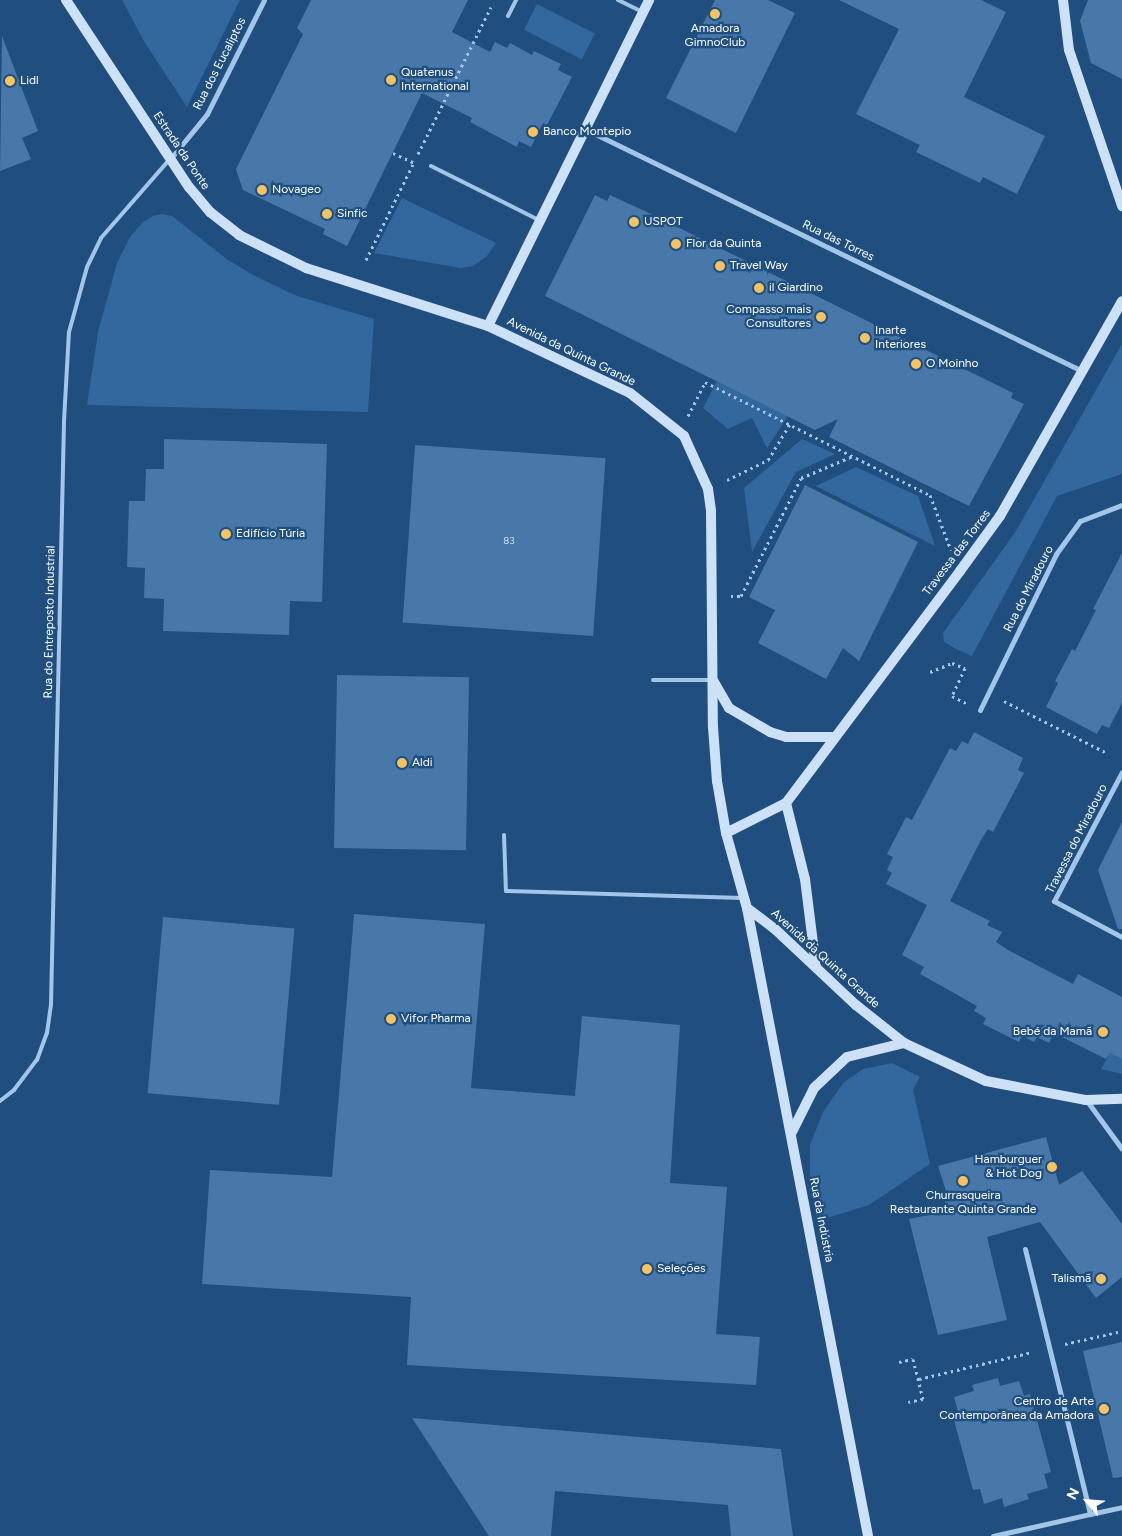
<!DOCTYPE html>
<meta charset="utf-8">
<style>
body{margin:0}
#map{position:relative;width:1122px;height:1536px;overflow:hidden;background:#1f4e7f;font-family:Figtree,sans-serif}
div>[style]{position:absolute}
.green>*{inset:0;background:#32689d;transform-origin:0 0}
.building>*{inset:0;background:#4778a9;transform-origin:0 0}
.path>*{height:3px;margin-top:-1.5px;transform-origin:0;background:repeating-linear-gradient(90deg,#a3c6e8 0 2.5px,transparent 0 6.5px)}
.lane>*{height:4px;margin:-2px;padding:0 2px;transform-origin:2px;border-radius:2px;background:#a3c6e8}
.street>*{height:5px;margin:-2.5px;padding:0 2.5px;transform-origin:2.5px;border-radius:2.5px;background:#a3c6e8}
.secondary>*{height:10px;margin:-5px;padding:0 5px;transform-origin:5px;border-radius:5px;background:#cde1f6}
.dots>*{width:14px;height:14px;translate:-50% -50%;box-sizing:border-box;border:2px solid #1f4e7f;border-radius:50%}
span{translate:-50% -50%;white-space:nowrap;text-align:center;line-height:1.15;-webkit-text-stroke:4.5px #1f4e7f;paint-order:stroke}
.number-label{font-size:10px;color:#d1ddea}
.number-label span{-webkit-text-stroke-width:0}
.poi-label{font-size:12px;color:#fff}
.left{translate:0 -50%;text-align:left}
.right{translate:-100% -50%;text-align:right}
.street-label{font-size:12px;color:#fff}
.north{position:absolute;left:1062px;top:1476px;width:50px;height:50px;-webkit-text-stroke:4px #1f4e7f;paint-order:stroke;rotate:297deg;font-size:14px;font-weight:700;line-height:20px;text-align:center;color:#fff}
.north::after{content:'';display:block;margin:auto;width:18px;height:22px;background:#fff;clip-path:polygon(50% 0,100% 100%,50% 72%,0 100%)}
</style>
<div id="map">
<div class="green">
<i style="clip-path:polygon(122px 0,240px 0,187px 107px,145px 43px)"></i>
<i style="left:537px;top:4px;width:65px;height:29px;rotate:27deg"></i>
<i style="clip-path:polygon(402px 198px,496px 243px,487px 256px,473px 266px,461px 268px,374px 253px)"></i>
<i style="clip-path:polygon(162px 214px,172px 216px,228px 260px,255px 276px,297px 296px,374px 319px,368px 412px,87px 405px,98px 332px,117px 263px,130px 237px,143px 222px,153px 216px)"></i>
<i style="clip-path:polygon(1122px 344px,1122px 474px,1057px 496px,972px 656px,956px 649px,944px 642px,943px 633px,1016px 531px)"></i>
<i style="clip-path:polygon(717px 381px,788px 416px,767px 448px,752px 418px,728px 429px,703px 408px)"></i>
<i style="clip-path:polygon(802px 439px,835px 454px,796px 472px,752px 552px,744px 488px)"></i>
<i style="clip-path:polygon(856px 467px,918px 496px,935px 546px,816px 486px)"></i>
<i style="clip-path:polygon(1110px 1053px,1122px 1059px,1122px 1074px,1101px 1069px)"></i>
<i style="clip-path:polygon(892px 1063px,920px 1077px,913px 1090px,930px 1164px,869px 1205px,817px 1221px,810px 1175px,810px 1145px,823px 1112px,844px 1082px,863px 1069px)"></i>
</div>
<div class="building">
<i style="clip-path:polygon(311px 0,468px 0,452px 32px,490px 52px,495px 42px,507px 48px,510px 43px,532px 55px,534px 51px,561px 64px,558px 70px,572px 77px,547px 125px,543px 123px,531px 147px,519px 141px,517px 147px,470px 122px,472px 118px,422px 93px,347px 246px,323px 234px,325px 229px,243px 190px,236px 169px,303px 34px,297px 28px)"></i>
<i style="clip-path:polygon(715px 0,768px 0,795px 13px,736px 133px,666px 98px)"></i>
<i style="clip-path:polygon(839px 0,981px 0,1006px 12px,964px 97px,1045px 136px,1017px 194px,983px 177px,980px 183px,916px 152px,920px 145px,856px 114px,899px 29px)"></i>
<i style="clip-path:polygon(1088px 0,1122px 0,1122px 79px,1091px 63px,1080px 21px)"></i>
<i style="clip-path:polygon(2px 36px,38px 131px,22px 138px,31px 159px,0 171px)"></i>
<i style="clip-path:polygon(595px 195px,607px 201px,610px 195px,649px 213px,1013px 393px,1011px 398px,1024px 404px,969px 506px,829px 437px,838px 419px,815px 430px,545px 296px)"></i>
<i style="clip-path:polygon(164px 439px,327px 444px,322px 602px,290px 601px,289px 635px,163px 631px,164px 599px,144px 598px,145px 568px,127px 567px,129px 501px,145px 501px,146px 469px,164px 469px)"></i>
<i style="left:415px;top:445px;width:191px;height:178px;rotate:4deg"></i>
<i style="clip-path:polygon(805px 485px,918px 542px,859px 661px,843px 648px,826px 679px,758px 643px,775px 610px,749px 597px)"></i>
<i style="clip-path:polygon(1122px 553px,1122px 703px,1109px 728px,1102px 725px,1097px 734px,1046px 707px,1058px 683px,1055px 681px,1072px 649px,1075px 651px,1096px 610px,1093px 609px)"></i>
<i style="left:337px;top:675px;width:132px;height:173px;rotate:1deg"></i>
<i style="clip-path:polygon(974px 732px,1023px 758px,1018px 770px,1024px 773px,993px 832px,988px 829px,981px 840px,950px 901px,990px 921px,987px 925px,1002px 932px,996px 942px,1008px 950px,1073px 984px,1078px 974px,1122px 997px,1122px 1059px,1110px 1053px,1106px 1059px,1054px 1033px,1049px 1043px,1037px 1037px,1034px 1042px,1022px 1036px,1019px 1042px,983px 1024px,986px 1018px,974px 1011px,977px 1006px,920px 974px,924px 967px,902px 955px,927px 905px,886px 884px,892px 873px,887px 870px,893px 857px,887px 854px,906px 817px,912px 820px,950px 748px,956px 751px,962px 741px,968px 744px)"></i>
<i style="clip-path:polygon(1122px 822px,1122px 929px,1118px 929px,1098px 870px)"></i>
<i style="clip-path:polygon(354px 914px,485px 924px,471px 1088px,575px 1096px,582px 1016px,680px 1025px,670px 1183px,727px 1187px,716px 1334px,760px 1337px,756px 1385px,407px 1365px,411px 1297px,202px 1284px,210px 1170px,332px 1177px)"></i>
<i style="left:163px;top:917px;width:132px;height:177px;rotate:5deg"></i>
<i style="clip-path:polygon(1046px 1137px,1059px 1185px,1082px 1171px,1122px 1224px,1122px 1277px,1096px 1298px,1040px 1222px,987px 1237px,1007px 1320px,938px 1335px,909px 1219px,944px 1212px,946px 1191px,938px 1166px)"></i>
<i style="clip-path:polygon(1122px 1342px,1122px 1477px,1113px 1478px,1083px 1351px)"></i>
<i style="clip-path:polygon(998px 1378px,1000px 1386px,1019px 1381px,1024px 1396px,1030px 1394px,1051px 1472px,1044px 1474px,1048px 1488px,1027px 1494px,1029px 1499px,1004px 1507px,1002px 1498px,984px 1504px,980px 1489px,973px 1490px,952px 1413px,958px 1411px,954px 1397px,974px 1391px,972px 1385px)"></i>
<i style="clip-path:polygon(412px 1418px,781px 1449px,793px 1536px,731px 1536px,728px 1505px,555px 1491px,551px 1536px,489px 1536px)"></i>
</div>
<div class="path">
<i style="left:393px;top:153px;width:23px;rotate:25deg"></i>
<i style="left:418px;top:154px;width:164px;rotate:-63.6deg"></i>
<i style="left:366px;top:260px;width:107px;rotate:-63.9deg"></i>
<i style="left:688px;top:416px;width:38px;rotate:-63deg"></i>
<i style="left:705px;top:382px;width:252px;rotate:26.7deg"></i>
<i style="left:930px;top:495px;width:59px;rotate:69.1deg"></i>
<i style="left:727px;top:480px;width:46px;rotate:-26deg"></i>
<i style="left:768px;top:460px;width:42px;rotate:-58.6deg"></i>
<i style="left:731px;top:596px;width:10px"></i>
<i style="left:741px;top:596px;width:132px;rotate:-63deg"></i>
<i style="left:801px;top:478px;width:56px;rotate:-22.9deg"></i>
<i style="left:930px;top:672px;width:24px;rotate:-22deg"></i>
<i style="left:952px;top:663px;width:14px;rotate:21deg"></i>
<i style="left:965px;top:668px;width:31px;rotate:115deg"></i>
<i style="left:952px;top:696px;width:16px;rotate:27deg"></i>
<i style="left:1004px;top:701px;width:113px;rotate:26.8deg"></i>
<i style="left:1065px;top:1344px;width:58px;rotate:-12.8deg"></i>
<i style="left:899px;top:1362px;width:14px;rotate:-12deg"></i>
<i style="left:913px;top:1359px;width:41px;rotate:76deg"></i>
<i style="left:923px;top:1399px;width:15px;rotate:169deg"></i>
<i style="left:919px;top:1379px;width:116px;rotate:-13.4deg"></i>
</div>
<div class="lane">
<i style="left:618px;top:0;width:28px;rotate:26deg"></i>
<i style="left:508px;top:16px;width:18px;rotate:-63deg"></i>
<i style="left:431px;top:166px;width:121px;rotate:26.6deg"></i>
<i style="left:653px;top:680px;width:58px"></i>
<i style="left:504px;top:835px;width:56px;rotate:88deg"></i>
<i style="left:506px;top:891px;width:236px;rotate:1.7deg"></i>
<i style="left:0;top:1101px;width:18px;rotate:-38deg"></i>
<i style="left:14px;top:1090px;width:38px;rotate:-53deg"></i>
<i style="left:37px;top:1060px;width:29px;rotate:-70deg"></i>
<i style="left:47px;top:1033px;width:29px;rotate:-82deg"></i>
<i style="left:51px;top:1004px;width:583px;rotate:-88.72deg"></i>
<i style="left:64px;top:421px;width:89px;rotate:-86.8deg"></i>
<i style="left:69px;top:332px;width:67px;rotate:-74.5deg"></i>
<i style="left:87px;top:267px;width:32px;rotate:-64deg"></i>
<i style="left:101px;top:238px;width:103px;rotate:-48.9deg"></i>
</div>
<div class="street">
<i style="left:585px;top:129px;width:553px;rotate:25.96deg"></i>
<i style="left:171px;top:158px;width:57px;rotate:-50.7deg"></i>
<i style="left:207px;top:114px;width:127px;rotate:-63.4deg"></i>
<i style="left:980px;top:710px;width:174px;rotate:-64deg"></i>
<i style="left:1056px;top:554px;width:41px;rotate:-54deg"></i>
<i style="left:1080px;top:521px;width:45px;rotate:-20.9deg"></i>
<i style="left:1122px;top:772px;width:146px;rotate:117.8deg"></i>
<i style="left:1054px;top:901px;width:77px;rotate:27.9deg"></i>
<i style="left:1087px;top:1101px;width:59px;rotate:53.9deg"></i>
<i style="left:1025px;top:1249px;width:273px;rotate:76.2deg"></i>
<i style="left:1090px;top:1514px;width:33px;rotate:-12deg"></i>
<i style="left:993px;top:1536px;width:99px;rotate:-12.8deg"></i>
</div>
<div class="secondary">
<i style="left:66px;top:0;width:224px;rotate:56.7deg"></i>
<i style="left:189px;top:187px;width:33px;rotate:50deg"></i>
<i style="left:210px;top:212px;width:37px;rotate:38deg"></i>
<i style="left:239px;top:235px;width:75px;rotate:26.2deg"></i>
<i style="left:306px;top:268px;width:191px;rotate:17.7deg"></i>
<i style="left:488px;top:326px;width:157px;rotate:25.3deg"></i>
<i style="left:630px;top:393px;width:69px;rotate:38.5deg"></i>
<i style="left:684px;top:436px;width:58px;rotate:65.6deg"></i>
<i style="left:708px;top:489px;width:22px;rotate:82deg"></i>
<i style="left:711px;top:511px;width:216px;rotate:89.5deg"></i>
<i style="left:713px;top:727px;width:54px;rotate:85.8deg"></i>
<i style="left:717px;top:781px;width:53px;rotate:80.2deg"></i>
<i style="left:726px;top:833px;width:78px;rotate:74.4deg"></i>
<i style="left:747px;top:908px;width:36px;rotate:37deg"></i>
<i style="left:776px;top:930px;width:110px;rotate:43.2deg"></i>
<i style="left:856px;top:1005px;width:61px;rotate:38.4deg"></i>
<i style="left:904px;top:1043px;width:90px;rotate:24.9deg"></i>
<i style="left:986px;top:1081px;width:102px;rotate:10.8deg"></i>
<i style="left:1086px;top:1100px;width:36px;rotate:-2deg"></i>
<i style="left:1063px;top:0;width:50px;rotate:83.2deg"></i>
<i style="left:1069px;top:50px;width:165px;rotate:71.2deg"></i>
<i style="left:488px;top:326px;width:364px;rotate:-63.7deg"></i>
<i style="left:714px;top:682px;width:30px;rotate:60deg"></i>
<i style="left:729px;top:708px;width:48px;rotate:30.3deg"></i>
<i style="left:770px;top:732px;width:17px;rotate:17deg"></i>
<i style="left:786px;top:737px;width:48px"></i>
<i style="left:786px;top:803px;width:78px;rotate:76deg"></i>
<i style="left:805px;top:879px;width:89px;rotate:82.9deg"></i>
<i style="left:726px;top:833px;width:67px;rotate:-26.6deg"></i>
<i style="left:786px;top:803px;width:290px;rotate:-53.1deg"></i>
<i style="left:960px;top:571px;width:68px;rotate:-54deg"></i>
<i style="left:1000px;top:516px;width:247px;rotate:-60.4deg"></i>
<i style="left:747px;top:908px;width:640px;rotate:79.09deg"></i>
<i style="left:792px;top:1132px;width:49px;rotate:-63.4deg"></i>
<i style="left:814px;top:1088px;width:45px;rotate:-43.2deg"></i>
<i style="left:847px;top:1057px;width:59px;rotate:-13.8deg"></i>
</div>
<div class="dots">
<i style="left:715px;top:14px;background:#f6c362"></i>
<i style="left:391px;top:80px;background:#f6c362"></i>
<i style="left:10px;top:81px;background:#f6c362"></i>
<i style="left:533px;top:132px;background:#f6c362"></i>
<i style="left:262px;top:190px;background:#f6c362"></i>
<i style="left:327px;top:214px;background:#f6c362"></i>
<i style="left:634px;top:222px;background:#f6c362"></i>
<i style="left:676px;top:244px;background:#f6c362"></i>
<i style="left:720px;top:266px;background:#f6c362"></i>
<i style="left:759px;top:288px;background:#f6c362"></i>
<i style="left:821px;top:317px;background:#f6c362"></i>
<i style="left:865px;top:338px;background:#f6c362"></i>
<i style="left:916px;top:364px;background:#f6c362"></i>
<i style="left:226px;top:534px;background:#f6c362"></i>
<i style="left:402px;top:763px;background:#f6c362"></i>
<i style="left:391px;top:1019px;background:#f6c362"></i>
<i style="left:1103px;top:1032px;background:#f6c362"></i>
<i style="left:1052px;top:1167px;background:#f6c362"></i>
<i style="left:963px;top:1181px;background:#f6c362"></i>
<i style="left:647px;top:1269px;background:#f6c362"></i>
<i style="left:1101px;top:1279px;background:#f6c362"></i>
<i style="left:1104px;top:1409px;background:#f6c362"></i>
</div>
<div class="number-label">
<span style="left:509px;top:541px">83</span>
</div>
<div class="poi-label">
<span style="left:715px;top:36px">Amadora<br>GimnoClub</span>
<span class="left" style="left:401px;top:80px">Quatenus<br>International</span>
<span class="left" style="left:20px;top:81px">Lidl</span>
<span class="left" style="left:543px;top:132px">Banco Montepio</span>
<span class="left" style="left:272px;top:190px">Novageo</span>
<span class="left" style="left:337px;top:214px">Sinfic</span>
<span class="left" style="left:644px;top:222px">USPOT</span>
<span class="left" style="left:686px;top:244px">Flor da Quinta</span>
<span class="left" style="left:730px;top:266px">Travel Way</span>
<span class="left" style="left:769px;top:288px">il Giardino</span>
<span class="right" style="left:811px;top:317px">Compasso mais<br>Consultores</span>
<span class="left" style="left:875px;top:338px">Inarte<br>Interiores</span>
<span class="left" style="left:926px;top:364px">O Moinho</span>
<span class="left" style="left:236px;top:534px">Edifício Túria</span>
<span class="left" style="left:412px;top:763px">Aldi</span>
<span class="left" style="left:401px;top:1019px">Vifor Pharma</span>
<span class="right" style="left:1092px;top:1032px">Bebé da Mamã</span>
<span class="right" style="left:1042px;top:1167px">Hamburguer<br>&amp; Hot Dog</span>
<span style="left:963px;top:1203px">Churrasqueira<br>Restaurante Quinta Grande</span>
<span class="left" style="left:657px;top:1269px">Seleções</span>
<span class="right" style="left:1091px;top:1279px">Talismã</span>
<span class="right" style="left:1094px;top:1409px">Centro de Arte<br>Contemporânea da Amadora</span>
</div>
<div class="street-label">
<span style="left:220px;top:64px;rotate:-63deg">Rua dos Eucaliptos</span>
<span style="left:181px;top:151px;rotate:56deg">Estrada da Ponte</span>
<span style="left:838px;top:241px;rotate:26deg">Rua das Torres</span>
<span style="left:571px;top:352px;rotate:26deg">Avenida da Quinta Grande</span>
<span style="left:957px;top:553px;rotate:-53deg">Travessa das Torres</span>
<span style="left:1029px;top:589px;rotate:-63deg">Rua do Miradouro</span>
<span style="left:50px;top:622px;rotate:-89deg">Rua do Entreposto Industrial</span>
<span style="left:1077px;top:839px;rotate:-63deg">Travessa do Miradouro</span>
<span style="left:825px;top:959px;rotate:42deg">Avenida da Quinta Grande</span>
<span style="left:821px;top:1220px;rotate:79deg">Rua da Indústria</span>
</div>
<div class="north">N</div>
</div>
